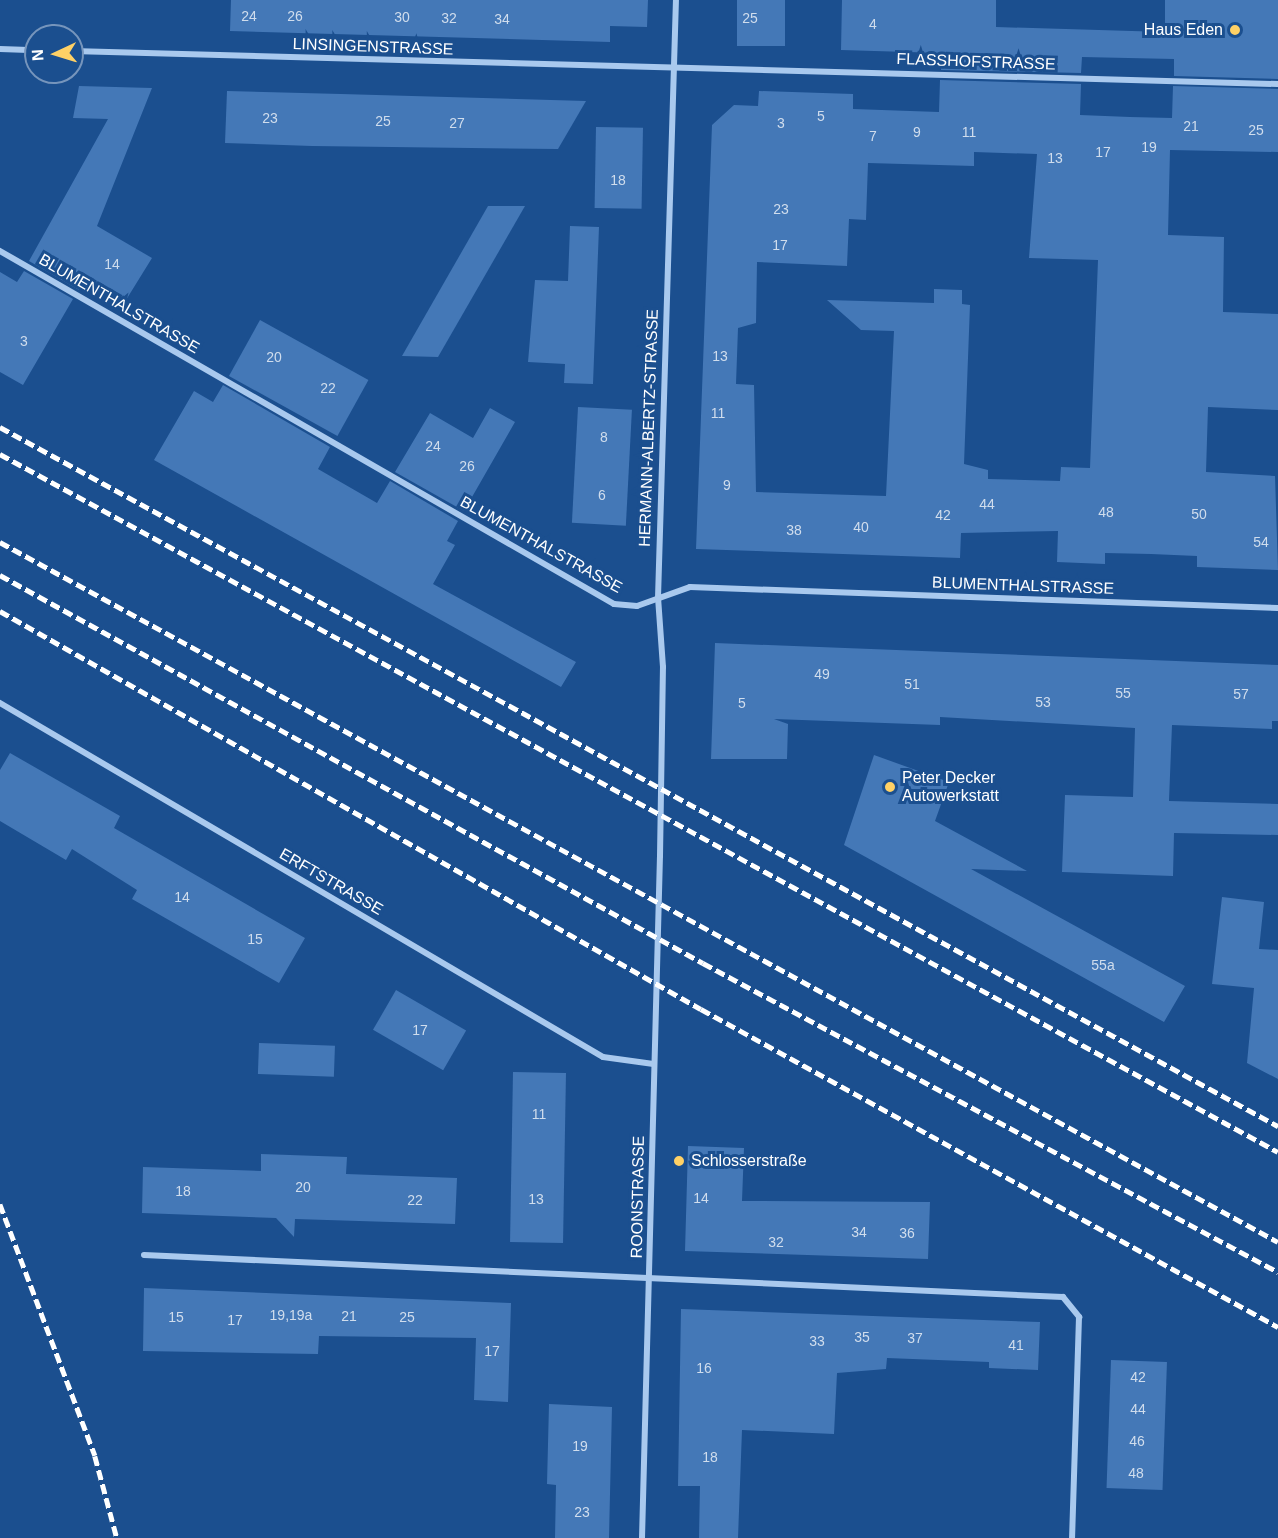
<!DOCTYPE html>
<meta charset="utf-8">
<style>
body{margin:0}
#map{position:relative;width:1278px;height:1538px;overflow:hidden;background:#1b4f8f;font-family:Helvetica,sans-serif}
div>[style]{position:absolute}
.building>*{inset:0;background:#4478b7;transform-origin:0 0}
.street>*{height:6px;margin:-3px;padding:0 3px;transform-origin:3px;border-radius:3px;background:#a9c9ee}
.rail>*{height:4.5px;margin-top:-2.25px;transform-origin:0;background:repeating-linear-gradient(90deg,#fff 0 10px,transparent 0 14.5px)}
.dots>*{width:16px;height:16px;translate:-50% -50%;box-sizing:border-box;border:3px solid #1b4f8f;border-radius:50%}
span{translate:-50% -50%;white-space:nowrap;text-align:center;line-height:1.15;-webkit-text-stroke:6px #1b4f8f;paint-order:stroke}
.number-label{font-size:14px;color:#d0dded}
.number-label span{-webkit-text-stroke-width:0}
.poi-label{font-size:16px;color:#fff}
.right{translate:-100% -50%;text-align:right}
.left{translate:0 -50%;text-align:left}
.street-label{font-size:16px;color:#fff}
.north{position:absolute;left:24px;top:24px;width:60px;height:60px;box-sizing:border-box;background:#1b4f8f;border:2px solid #7695bc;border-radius:50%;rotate:266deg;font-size:16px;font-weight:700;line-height:24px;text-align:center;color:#fff}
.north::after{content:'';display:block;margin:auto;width:21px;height:27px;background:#ffd166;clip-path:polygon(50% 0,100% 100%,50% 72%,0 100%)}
</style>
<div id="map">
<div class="building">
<i style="clip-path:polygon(231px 0,648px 0,647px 27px,610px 26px,610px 42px,230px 31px)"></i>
<i style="left:737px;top:0;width:48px;height:46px"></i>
<i style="clip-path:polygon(842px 0,996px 0,996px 27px,1165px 32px,1165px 0,1278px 0,1278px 79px,1174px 76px,1174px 59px,1082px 57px,1081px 73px,941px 70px,941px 53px,841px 50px)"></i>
<i style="clip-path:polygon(evenodd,940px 80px,1081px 84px,1080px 115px,1130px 117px,1172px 118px,1173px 86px,1278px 89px,1278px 152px,1170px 150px,1168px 235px,1224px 237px,1223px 312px,1278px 314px,1278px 410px,1208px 407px,1206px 472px,1275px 476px,1278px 570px,1197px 567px,1197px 556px,1151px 554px,1105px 553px,1105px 564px,1057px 562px,1058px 531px,961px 533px,960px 558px,696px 549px,712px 125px,734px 105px,758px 106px,759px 91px,853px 94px,853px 109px,939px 112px,940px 80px,974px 152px,1037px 154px,1029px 258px,1098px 260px,1090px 468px,1061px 467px,1060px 481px,988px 479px,988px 470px,964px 464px,970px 305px,962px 304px,962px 290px,934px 289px,934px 303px,827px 300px,861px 330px,894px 331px,886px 496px,756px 492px,754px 385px,736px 384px,738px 328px,756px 323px,757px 262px,847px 266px,849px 219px,866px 220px,868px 163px,974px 166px,974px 152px)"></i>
<i style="clip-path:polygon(79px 86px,152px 88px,97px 226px,152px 258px,126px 300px,86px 277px,79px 290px,29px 261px,108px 119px,73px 118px)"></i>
<i style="clip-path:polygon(227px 91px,341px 94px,586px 101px,558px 149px,312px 146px,225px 143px)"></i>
<i style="left:596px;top:127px;width:47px;height:81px;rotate:1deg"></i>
<i style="clip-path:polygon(488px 206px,525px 206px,438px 357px,402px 356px)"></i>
<i style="clip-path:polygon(570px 226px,599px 227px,593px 384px,564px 383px,565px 364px,528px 362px,535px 280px,568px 281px)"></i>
<i style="clip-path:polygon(24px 271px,73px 299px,23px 385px,0 372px,0 272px,17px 282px)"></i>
<i style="left:260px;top:320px;width:124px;height:64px;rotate:29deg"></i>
<i style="clip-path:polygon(223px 385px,330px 447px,318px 469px,377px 503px,390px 481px,458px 521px,447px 541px,455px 545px,433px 584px,576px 662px,561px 687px,154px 460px,194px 391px,213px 402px)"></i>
<i style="left:578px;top:407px;width:54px;height:116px;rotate:3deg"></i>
<i style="clip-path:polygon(490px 408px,515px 422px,464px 511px,395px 472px,430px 413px,473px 438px)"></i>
<i style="clip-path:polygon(715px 643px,1278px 665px,1278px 721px,1272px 721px,1272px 729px,1172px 725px,1169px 801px,1278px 804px,1278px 835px,1174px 833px,1173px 876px,1062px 872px,1065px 795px,1133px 797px,1135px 728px,940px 717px,940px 725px,774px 719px,788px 724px,787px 759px,711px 759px)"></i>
<i style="clip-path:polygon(10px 753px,120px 816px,114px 828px,305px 938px,279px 983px,132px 899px,137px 890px,72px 849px,66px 860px,0 821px,0 770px)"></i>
<i style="clip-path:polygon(874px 755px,949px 782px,935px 821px,1027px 871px,971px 869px,1185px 986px,1164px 1022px,844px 845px)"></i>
<i style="clip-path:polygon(1222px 897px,1264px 902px,1259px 949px,1278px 950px,1278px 1079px,1247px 1063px,1254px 988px,1212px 984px)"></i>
<i style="left:396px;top:990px;width:81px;height:46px;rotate:30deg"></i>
<i style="left:259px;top:1043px;width:76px;height:31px;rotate:2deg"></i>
<i style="left:513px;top:1072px;width:53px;height:170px;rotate:1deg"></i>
<i style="clip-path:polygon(688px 1146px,744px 1148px,742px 1201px,930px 1202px,928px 1259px,685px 1251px)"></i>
<i style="clip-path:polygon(261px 1154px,347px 1157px,346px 1174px,457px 1178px,455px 1224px,295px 1219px,294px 1237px,276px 1218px,142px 1213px,143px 1167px,261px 1171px)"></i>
<i style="clip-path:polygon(144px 1288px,511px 1303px,508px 1402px,474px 1400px,476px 1338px,319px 1336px,318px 1354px,143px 1351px)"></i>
<i style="clip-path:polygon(681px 1309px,1040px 1322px,1038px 1370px,989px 1368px,989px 1362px,887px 1358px,886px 1369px,837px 1373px,834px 1434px,742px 1430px,738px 1538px,699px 1538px,700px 1486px,678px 1486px)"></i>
<i style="left:1111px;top:1360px;width:56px;height:128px;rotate:2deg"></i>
<i style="clip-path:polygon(549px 1404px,612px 1407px,609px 1538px,555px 1538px,556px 1485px,547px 1484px)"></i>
</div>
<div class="street">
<i style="left:0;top:49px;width:36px;rotate:2deg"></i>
<i style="left:72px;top:51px;width:1206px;rotate:1.57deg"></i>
<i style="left:0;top:251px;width:708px;rotate:29.9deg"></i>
<i style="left:614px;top:604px;width:23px;rotate:5deg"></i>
<i style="left:637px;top:606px;width:56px;rotate:-19.7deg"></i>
<i style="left:690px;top:587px;width:588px;rotate:2.05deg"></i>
<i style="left:0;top:703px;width:699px;rotate:30.42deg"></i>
<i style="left:603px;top:1057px;width:51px;rotate:7.8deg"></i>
<i style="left:144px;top:1255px;width:920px;rotate:2.62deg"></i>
<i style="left:1063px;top:1297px;width:26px;rotate:51deg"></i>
<i style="left:1079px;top:1317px;width:221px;rotate:91.8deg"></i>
<i style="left:642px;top:1538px;width:682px;rotate:-88.49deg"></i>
<i style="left:660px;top:856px;width:189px;rotate:-89.1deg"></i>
<i style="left:663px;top:667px;width:69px;rotate:-94.1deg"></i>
<i style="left:658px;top:598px;width:598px;rotate:-88.28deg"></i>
</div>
<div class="rail">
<i style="left:0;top:427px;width:1457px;rotate:28.68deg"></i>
<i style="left:0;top:454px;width:1456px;rotate:28.64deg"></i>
<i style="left:0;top:542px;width:1457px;rotate:28.71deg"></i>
<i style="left:0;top:575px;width:803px;rotate:28.9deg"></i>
<i style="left:703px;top:963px;width:653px;rotate:28.25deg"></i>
<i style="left:0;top:611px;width:806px;rotate:29.59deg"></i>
<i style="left:701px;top:1009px;width:659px;rotate:28.86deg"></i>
<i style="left:0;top:1204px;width:269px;rotate:69.3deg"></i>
<i style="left:95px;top:1456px;width:85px;rotate:75deg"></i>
</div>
<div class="dots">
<i style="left:1235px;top:30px;background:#ffd166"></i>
<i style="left:890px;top:787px;background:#ffd166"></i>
<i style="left:679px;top:1161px;background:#ffd166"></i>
</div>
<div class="number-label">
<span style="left:249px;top:16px">24</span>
<span style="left:295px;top:16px">26</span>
<span style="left:402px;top:17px">30</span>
<span style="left:449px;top:18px">32</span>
<span style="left:750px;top:18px">25</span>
<span style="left:502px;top:19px">34</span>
<span style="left:873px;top:24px">4</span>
<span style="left:821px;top:116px">5</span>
<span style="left:270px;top:118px">23</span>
<span style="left:383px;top:121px">25</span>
<span style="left:457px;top:123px">27</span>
<span style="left:781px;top:123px">3</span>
<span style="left:1191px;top:126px">21</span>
<span style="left:1256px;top:130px">25</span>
<span style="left:917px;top:132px">9</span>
<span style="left:969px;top:132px">11</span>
<span style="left:873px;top:136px">7</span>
<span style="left:1149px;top:147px">19</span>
<span style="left:1103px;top:152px">17</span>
<span style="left:1055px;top:158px">13</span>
<span style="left:618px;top:180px">18</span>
<span style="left:781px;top:209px">23</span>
<span style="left:780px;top:245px">17</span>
<span style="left:112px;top:264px">14</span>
<span style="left:24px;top:341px">3</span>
<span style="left:720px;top:356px">13</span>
<span style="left:274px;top:357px">20</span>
<span style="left:328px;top:388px">22</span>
<span style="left:718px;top:413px">11</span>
<span style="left:604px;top:437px">8</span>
<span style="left:433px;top:446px">24</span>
<span style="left:467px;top:466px">26</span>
<span style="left:727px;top:485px">9</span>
<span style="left:602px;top:495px">6</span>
<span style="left:987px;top:504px">44</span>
<span style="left:1106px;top:512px">48</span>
<span style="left:1199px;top:514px">50</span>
<span style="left:943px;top:515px">42</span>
<span style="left:861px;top:527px">40</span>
<span style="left:794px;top:530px">38</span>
<span style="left:1261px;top:542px">54</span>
<span style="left:822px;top:674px">49</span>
<span style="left:912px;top:684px">51</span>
<span style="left:1123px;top:693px">55</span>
<span style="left:1241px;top:694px">57</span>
<span style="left:1043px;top:702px">53</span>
<span style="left:742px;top:703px">5</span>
<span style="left:182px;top:897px">14</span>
<span style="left:255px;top:939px">15</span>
<span style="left:1103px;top:965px">55a</span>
<span style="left:420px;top:1030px">17</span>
<span style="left:539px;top:1114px">11</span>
<span style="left:303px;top:1187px">20</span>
<span style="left:183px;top:1191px">18</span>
<span style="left:701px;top:1198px">14</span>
<span style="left:536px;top:1199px">13</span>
<span style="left:415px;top:1200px">22</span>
<span style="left:859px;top:1232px">34</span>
<span style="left:907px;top:1233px">36</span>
<span style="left:776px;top:1242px">32</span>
<span style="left:291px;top:1315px">19,19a</span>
<span style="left:349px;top:1316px">21</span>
<span style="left:176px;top:1317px">15</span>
<span style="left:407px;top:1317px">25</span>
<span style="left:235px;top:1320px">17</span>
<span style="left:862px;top:1337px">35</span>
<span style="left:915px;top:1338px">37</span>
<span style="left:817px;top:1341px">33</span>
<span style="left:1016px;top:1345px">41</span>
<span style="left:492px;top:1351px">17</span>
<span style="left:704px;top:1368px">16</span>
<span style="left:1138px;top:1377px">42</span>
<span style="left:1138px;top:1409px">44</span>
<span style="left:1137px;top:1441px">46</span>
<span style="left:580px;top:1446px">19</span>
<span style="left:710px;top:1457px">18</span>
<span style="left:1136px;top:1473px">48</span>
<span style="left:582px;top:1512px">23</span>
</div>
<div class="poi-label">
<span class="right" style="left:1223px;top:30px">Haus Eden</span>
<span class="left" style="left:902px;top:787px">Peter Decker<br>Autowerkstatt</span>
<span class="left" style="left:691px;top:1161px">Schlosserstraße</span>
</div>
<div class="street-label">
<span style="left:373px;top:47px;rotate:2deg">LINSINGENSTRASSE</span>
<span style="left:976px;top:62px;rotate:2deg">FLASSHOFSTRASSE</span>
<span style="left:119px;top:304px;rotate:30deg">BLUMENTHALSTRASSE</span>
<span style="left:649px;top:428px;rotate:-88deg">HERMANN-ALBERTZ-STRASSE</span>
<span style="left:541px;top:545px;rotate:29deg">BLUMENTHALSTRASSE</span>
<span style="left:1023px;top:586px;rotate:2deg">BLUMENTHALSTRASSE</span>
<span style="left:331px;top:882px;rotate:30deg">ERFTSTRASSE</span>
<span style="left:638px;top:1197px;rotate:-89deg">ROONSTRASSE</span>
</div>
<div class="north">N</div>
</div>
